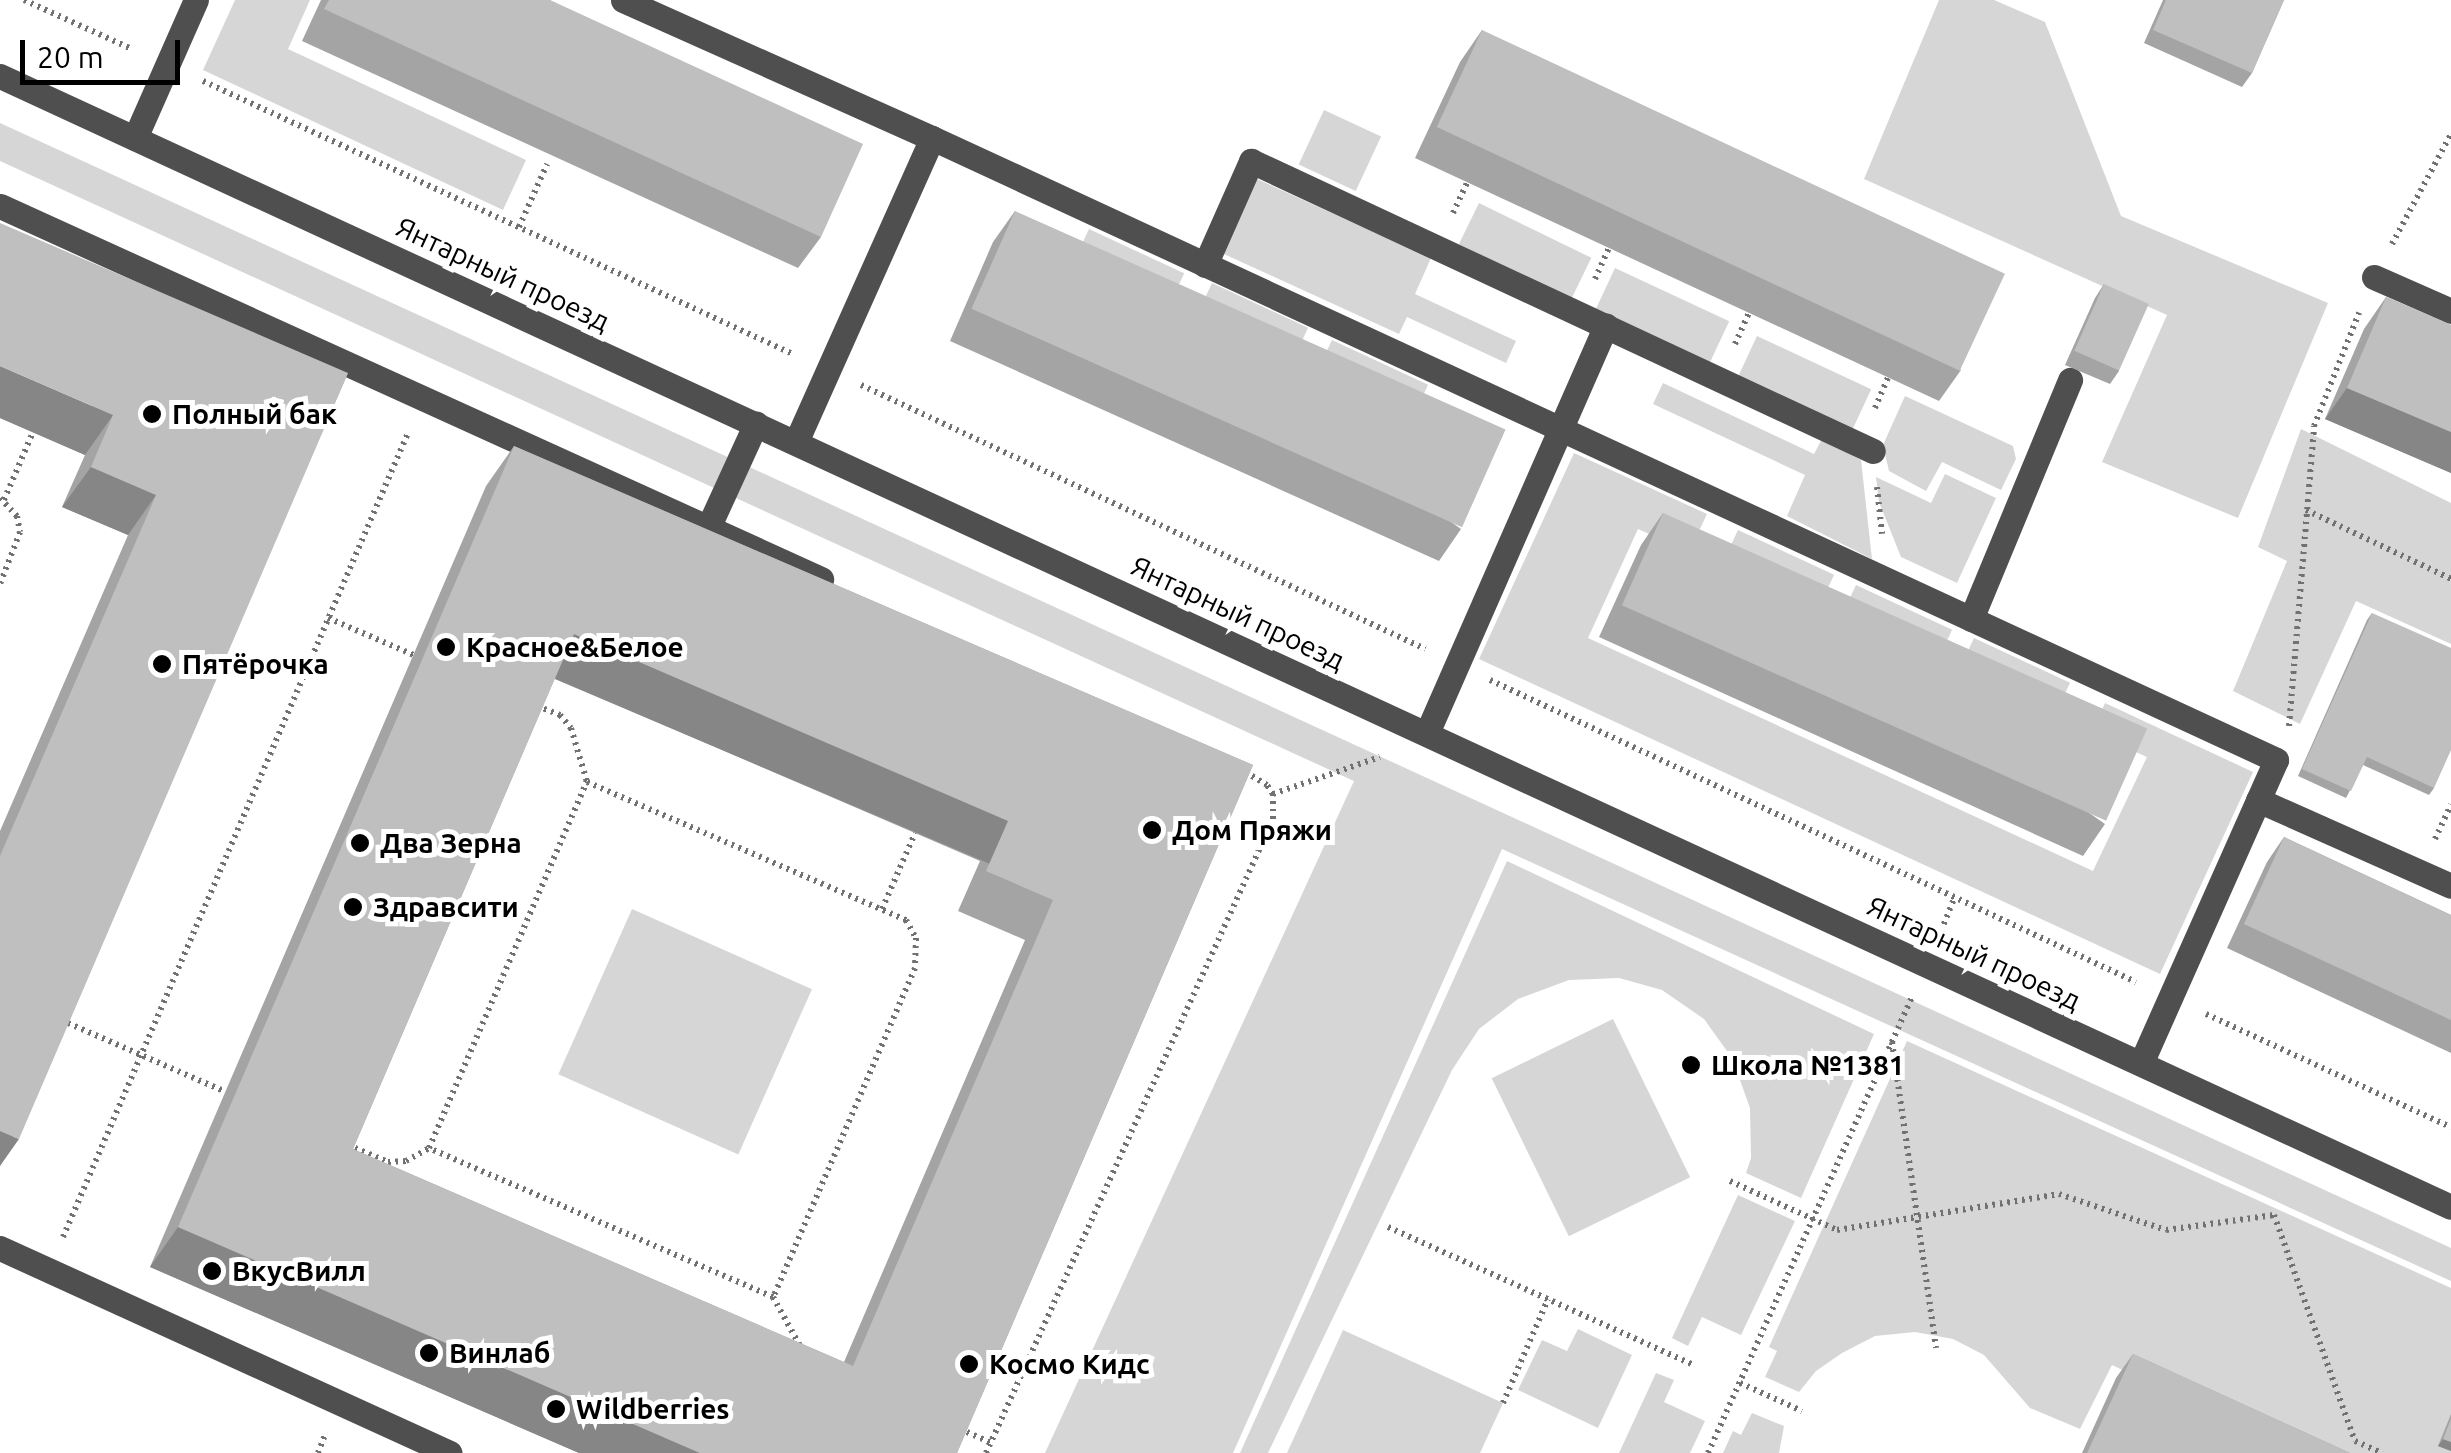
<!DOCTYPE html>
<meta charset="utf-8">
<style>
body{margin:0}
#map{position:relative;width:2451px;height:1453px;overflow:hidden;background:#fff;font-family:Ubuntu,sans-serif}
div>[style]{position:absolute}
.green>*{inset:0;background:#d6d6d6;transform-origin:0 0}
.path>*{height:6px;margin-top:-3px;transform-origin:0;background:repeating-linear-gradient(90deg,#717171 0 2.5px,transparent 0 7.5px)}
.minor>*{height:25px;margin:-12.5px;padding:0 12.5px;transform-origin:12.5px;border-radius:12.5px;background:#4f4f4f}
.wall>*{inset:0;background:#a4a4a4}
.shaded-wall>*{inset:0;background:#868686;transform-origin:0 0}
.building>*{inset:0;background:#bfbfbf;transform-origin:0 0}
.dots>*{width:28px;height:28px;translate:-50% -50%;box-sizing:border-box;border:5px solid #fff;border-radius:50%}
span{translate:-50% -50%;white-space:nowrap;text-align:center;line-height:1.15;-webkit-text-stroke:10px #fff;paint-order:stroke}
.street-label{font-size:28px;color:#000}
.poi-label{font-size:28px;color:#000;font-weight:700}
.left{translate:0 -50%;text-align:left}
.scale{position:absolute;left:20px;top:40px;width:160px;height:45px;box-sizing:border-box;border:5px solid #000;border-top:0;padding-left:12px;font-size:30px;line-height:35px;white-space:nowrap;color:#000;-webkit-text-stroke:8px #fff;paint-order:stroke}
</style>
<div id="map">
<div class="green">
<i style="clip-path:polygon(235px 0,310px 0,288px 49px,526px 160px,503px 210px,203px 70px)"></i>
<i style="clip-path:polygon(1939px 0,1994px 0,2045px 22px,2121px 216px,2328px 303px,2238px 518px,2102px 462px,2167px 315px,1864px 179px)"></i>
<i style="left:1324px;top:110px;width:63px;height:60px;rotate:25deg"></i>
<i style="clip-path:polygon(0 123px,2451px 1248px,2451px 1281px,1502px 849px,1233px 1453px,1045px 1453px,1354px 781px,0 161px)"></i>
<i style="clip-path:polygon(1246px 174px,1431px 258px,1415px 294px,1516px 341px,1506px 363px,1407px 317px,1399px 334px,1213px 249px)"></i>
<i style="left:1479px;top:203px;width:125px;height:46px;rotate:26deg"></i>
<i style="left:1089px;top:229px;width:105px;height:41px;rotate:25deg"></i>
<i style="left:1615px;top:268px;width:126px;height:45px;rotate:25deg"></i>
<i style="left:1212px;top:283px;width:106px;height:40px;rotate:25deg"></i>
<i style="left:1757px;top:336px;width:126px;height:44px;rotate:25deg"></i>
<i style="left:1332px;top:340px;width:106px;height:39px;rotate:25deg"></i>
<i style="clip-path:polygon(1663px 383px,1814px 454px,1822px 439px,1861px 460px,1872px 559px,1787px 516px,1805px 475px,1653px 404px)"></i>
<i style="clip-path:polygon(1905px 396px,2013px 446px,2016px 459px,2001px 490px,1942px 462px,1926px 491px,1889px 471px,1883px 445px)"></i>
<i style="clip-path:polygon(2301px 429px,2451px 503px,2451px 644px,2356px 601px,2300px 724px,2233px 691px,2287px 561px,2258px 547px)"></i>
<i style="clip-path:polygon(1574px 453px,1707px 514px,1689px 552px,1638px 529px,1588px 638px,2093px 871px,2147px 757px,2092px 732px,2105px 703px,2253px 772px,2160px 974px,1479px 659px)"></i>
<i style="clip-path:polygon(1945px 474px,1996px 498px,1957px 583px,1901px 557px,1879px 502px,1876px 477px,1931px 503px)"></i>
<i style="left:1738px;top:530px;width:106px;height:40px;rotate:25deg"></i>
<i style="left:1856px;top:585px;width:106px;height:41px;rotate:25deg"></i>
<i style="left:1974px;top:638px;width:106px;height:40px;rotate:25deg"></i>
<i style="clip-path:polygon(1507px 861px,1874px 1034px,1801px 1198px,1746px 1173px,1751px 1158px,1750px 1108px,1732px 1058px,1704px 1019px,1662px 990px,1619px 978px,1569px 980px,1518px 999px,1479px 1029px,1452px 1070px,1268px 1453px,1240px 1453px)"></i>
<i style="left:632px;top:909px;width:197px;height:181px;rotate:24deg"></i>
<i style="left:1613px;top:1019px;width:176px;height:135px;rotate:64deg"></i>
<i style="clip-path:polygon(1907px 1041px,2451px 1288px,2451px 1453px,2298px 1453px,2112px 1365px,2080px 1429px,2030px 1408px,1984px 1355px,1953px 1339px,1915px 1332px,1875px 1336px,1842px 1353px,1816px 1371px,1799px 1392px,1765px 1377px,1777px 1351px,1769px 1347px)"></i>
<i style="clip-path:polygon(1738px 1195px,1795px 1221px,1741px 1335px,1702px 1317px,1688px 1346px,1672px 1338px)"></i>
<i style="clip-path:polygon(1578px 1329px,1632px 1355px,1598px 1428px,1518px 1390px,1542px 1340px,1567px 1351px)"></i>
<i style="clip-path:polygon(1343px 1330px,1503px 1403px,1480px 1453px,1287px 1453px)"></i>
<i style="clip-path:polygon(1656px 1373px,1674px 1380px,1664px 1402px,1705px 1421px,1690px 1453px,1619px 1453px)"></i>
<i style="clip-path:polygon(1752px 1413px,1784px 1426px,1779px 1453px,1723px 1453px,1733px 1431px,1741px 1435px)"></i>
</div>
<div class="path">
<i style="left:24px;top:0;width:119px;rotate:24.4deg"></i>
<i style="left:203px;top:81px;width:652px;rotate:24.84deg"></i>
<i style="left:1453px;top:213px;width:33px;rotate:-65deg"></i>
<i style="left:519px;top:227px;width:69px;rotate:-66deg"></i>
<i style="left:2392px;top:244px;width:125px;rotate:-61.8deg"></i>
<i style="left:1595px;top:279px;width:34px;rotate:-66deg"></i>
<i style="left:1735px;top:344px;width:34px;rotate:-66deg"></i>
<i style="left:861px;top:385px;width:623px;rotate:25.08deg"></i>
<i style="left:1875px;top:408px;width:33px;rotate:-67deg"></i>
<i style="left:1877px;top:487px;width:47px;rotate:83.9deg"></i>
<i style="left:0;top:498px;width:25px;rotate:47deg"></i>
<i style="left:17px;top:516px;width:16px;rotate:79deg"></i>
<i style="left:20px;top:532px;width:56px;rotate:111deg"></i>
<i style="left:4px;top:500px;width:74px;rotate:-66.9deg"></i>
<i style="left:2306px;top:510px;width:161px;rotate:25.4deg"></i>
<i style="left:328px;top:618px;width:94px;rotate:23.3deg"></i>
<i style="left:1490px;top:680px;width:713px;rotate:25.06deg"></i>
<i style="left:537px;top:706px;width:25px;rotate:21deg"></i>
<i style="left:560px;top:715px;width:17px;rotate:50deg"></i>
<i style="left:571px;top:728px;width:56px;rotate:73.5deg"></i>
<i style="left:2289px;top:726px;width:301px;rotate:-85.2deg"></i>
<i style="left:2314px;top:426px;width:122px;rotate:-68.3deg"></i>
<i style="left:587px;top:782px;width:348px;rotate:23.4deg"></i>
<i style="left:906px;top:920px;width:21px;rotate:61deg"></i>
<i style="left:916px;top:938px;width:30px;rotate:92deg"></i>
<i style="left:915px;top:968px;width:358px;rotate:113.3deg"></i>
<i style="left:773px;top:1297px;width:375px;rotate:-156.6deg"></i>
<i style="left:429px;top:1148px;width:399px;rotate:-66.7deg"></i>
<i style="left:1273px;top:794px;width:113px;rotate:-19.1deg"></i>
<i style="left:2435px;top:839px;width:38px;rotate:-65deg"></i>
<i style="left:882px;top:909px;width:83px;rotate:-66.5deg"></i>
<i style="left:1941px;top:931px;width:37px;rotate:-68deg"></i>
<i style="left:2206px;top:1014px;width:270px;rotate:24.8deg"></i>
<i style="left:61px;top:1020px;width:180px;rotate:23.6deg"></i>
<i style="left:1892px;top:1042px;width:309px;rotate:81.8deg"></i>
<i style="left:348px;top:1145px;width:43px;rotate:23deg"></i>
<i style="left:388px;top:1162px;width:18px;rotate:-3deg"></i>
<i style="left:406px;top:1161px;width:26px;rotate:-29deg"></i>
<i style="left:1730px;top:1181px;width:118px;rotate:24.6deg"></i>
<i style="left:1837px;top:1230px;width:225px;rotate:-9.2deg"></i>
<i style="left:2059px;top:1194px;width:113px;rotate:18.6deg"></i>
<i style="left:2166px;top:1230px;width:109px;rotate:-7.9deg"></i>
<i style="left:2274px;top:1215px;width:240px;rotate:70.3deg"></i>
<i style="left:2355px;top:1441px;width:30px;rotate:24deg"></i>
<i style="left:1388px;top:1227px;width:333px;rotate:24.3deg"></i>
<i style="left:63px;top:1237px;width:873px;rotate:-66.78deg"></i>
<i style="left:773px;top:1297px;width:56px;rotate:61.1deg"></i>
<i style="left:1740px;top:1383px;width:68px;rotate:24.3deg"></i>
<i style="left:1503px;top:1403px;width:113px;rotate:-66.6deg"></i>
<i style="left:960px;top:1429px;width:34px;rotate:24deg"></i>
<i style="left:318px;top:1453px;width:19px;rotate:-69deg"></i>
<i style="left:986px;top:1453px;width:696px;rotate:-65.64deg"></i>
<i style="left:1273px;top:819px;width:25px;rotate:-90deg"></i>
<i style="left:1273px;top:794px;width:11px;rotate:-124deg"></i>
<i style="left:1267px;top:785px;width:26px;rotate:-149deg"></i>
<i style="left:1708px;top:1453px;width:499px;rotate:-65.9deg"></i>
</div>
<div class="minor">
<i style="left:623px;top:0;width:338px;rotate:24.1deg"></i>
<i style="left:932px;top:138px;width:1481px;rotate:24.83deg"></i>
<i style="left:2276px;top:760px;width:332px;rotate:114deg"></i>
<i style="left:0;top:76px;width:2699px;rotate:24.77deg"></i>
<i style="left:135px;top:138px;width:151px;rotate:-66.2deg"></i>
<i style="left:0;top:206px;width:902px;rotate:24.43deg"></i>
<i style="left:1205px;top:265px;width:114px;rotate:-66.1deg"></i>
<i style="left:1251px;top:161px;width:686px;rotate:25deg"></i>
<i style="left:2374px;top:277px;width:84px;rotate:23.8deg"></i>
<i style="left:796px;top:442px;width:333px;rotate:-65.9deg"></i>
<i style="left:708px;top:528px;width:115px;rotate:-65.4deg"></i>
<i style="left:1971px;top:619px;width:259px;rotate:-67.5deg"></i>
<i style="left:1427px;top:733px;width:445px;rotate:-66.3deg"></i>
<i style="left:2258px;top:800px;width:211px;rotate:24deg"></i>
<i style="left:0;top:1248px;width:494px;rotate:24.5deg"></i>
</div>
<div class="wall">
<i style="clip-path:polygon(321px 0,550px 0,821px 237px,798px 268px,302px 41px)"></i>
<i style="clip-path:polygon(2163px 0,2284px 0,2252px 73px,2242px 87px,2144px 43px)"></i>
<i style="clip-path:polygon(1482px 30px,1961px 370px,1939px 401px,1415px 158px,1460px 62px)"></i>
<i style="clip-path:polygon(1015px 211px,1461px 529px,1439px 561px,950px 341px,993px 242px)"></i>
<i style="clip-path:polygon(2104px 284px,2119px 371px,2110px 384px,2065px 365px,2095px 298px)"></i>
<i style="clip-path:polygon(2386px 297px,2451px 325px,2451px 473px,2325px 419px,2364px 329px)"></i>
<i style="clip-path:polygon(348px 373px,0 1166px,0 831px,128px 535px,62px 507px,85px 455px,0 418px)"></i>
<i style="clip-path:polygon(evenodd,514px 446px,1253px 765px,957px 1453px,579px 1453px,150px 1267px,486px 486px,514px 446px,555px 678px,980px 861px,958px 911px,1025px 940px,844px 1362px,353px 1149px,555px 678px)"></i>
<i style="clip-path:polygon(1663px 513px,2105px 824px,2083px 856px,1599px 637px,1641px 545px)"></i>
<i style="clip-path:polygon(2372px 613px,2434px 788px,2429px 795px,2363px 765px,2346px 798px,2298px 776px,2367px 620px)"></i>
<i style="clip-path:polygon(2284px 837px,2451px 915px,2451px 1053px,2227px 948px,2267px 862px)"></i>
<i style="clip-path:polygon(2133px 1354px,2350px 1453px,2082px 1453px,2116px 1378px)"></i>
<i style="clip-path:polygon(2451px 1414px,2451px 1451px,2438px 1446px)"></i>
</div>
<div class="shaded-wall">
<i style="clip-path:polygon(0 366px,113px 415px,85px 455px,0 418px)"></i>
<i style="clip-path:polygon(2347px 388px,2451px 432px,2451px 473px,2325px 419px)"></i>
<i style="clip-path:polygon(91px 467px,156px 495px,128px 535px,62px 507px)"></i>
<i style="left:574px;top:634px;width:473px;height:49px;rotate:23deg"></i>
<i style="clip-path:polygon(0 1131px,19px 1139px,0 1166px)"></i>
<i style="clip-path:polygon(178px 1227px,700px 1453px,579px 1453px,150px 1267px)"></i>
<i style="clip-path:polygon(2443px 1439px,2451px 1442px,2451px 1451px,2438px 1446px)"></i>
</div>
<div class="building">
<i style="clip-path:polygon(329px 0,550px 0,863px 144px,821px 237px,324px 9px)"></i>
<i style="clip-path:polygon(2166px 0,2284px 0,2252px 73px,2153px 30px)"></i>
<i style="left:1482px;top:30px;width:577px;height:107px;rotate:25deg"></i>
<i style="left:1015px;top:211px;width:537px;height:107px;rotate:24deg"></i>
<i style="clip-path:polygon(0 223px,348px 373px,19px 1139px,0 1131px,0 856px,156px 495px,91px 467px,113px 415px,0 366px)"></i>
<i style="left:2104px;top:284px;width:49px;height:73px;rotate:24deg"></i>
<i style="clip-path:polygon(2386px 297px,2451px 325px,2451px 432px,2347px 388px)"></i>
<i style="clip-path:polygon(evenodd,514px 446px,1253px 765px,957px 1453px,700px 1453px,178px 1227px,514px 446px,574px 634px,1008px 821px,986px 871px,1053px 900px,853px 1366px,353px 1149px,574px 634px)"></i>
<i style="left:1663px;top:513px;width:530px;height:101px;rotate:24deg"></i>
<i style="clip-path:polygon(2372px 613px,2451px 648px,2451px 750px,2434px 788px,2367px 757px,2351px 791px,2302px 769px)"></i>
<i style="clip-path:polygon(2284px 837px,2451px 915px,2451px 1020px,2244px 924px)"></i>
<i style="clip-path:polygon(2133px 1354px,2350px 1453px,2087px 1453px)"></i>
<i style="clip-path:polygon(2451px 1419px,2451px 1442px,2443px 1439px)"></i>
</div>
<div class="dots">
<i style="left:152px;top:414px;background:#000"></i>
<i style="left:446px;top:647px;background:#000"></i>
<i style="left:162px;top:664px;background:#000"></i>
<i style="left:1152px;top:830px;background:#000"></i>
<i style="left:360px;top:843px;background:#000"></i>
<i style="left:353px;top:907px;background:#000"></i>
<i style="left:1691px;top:1065px;background:#000"></i>
<i style="left:212px;top:1271px;background:#000"></i>
<i style="left:429px;top:1353px;background:#000"></i>
<i style="left:969px;top:1364px;background:#000"></i>
<i style="left:556px;top:1409px;background:#000"></i>
</div>
<div class="street-label">
<span style="left:503px;top:274px;rotate:25deg">Янтарный проезд</span>
<span style="left:1238px;top:613px;rotate:25deg">Янтарный проезд</span>
<span style="left:1974px;top:953px;rotate:25deg">Янтарный проезд</span>
</div>
<div class="poi-label">
<span class="left" style="left:172px;top:414px">Полный бак</span>
<span class="left" style="left:466px;top:647px">Красное&amp;Белое</span>
<span class="left" style="left:182px;top:664px">Пятёрочка</span>
<span class="left" style="left:1172px;top:830px">Дом Пряжи</span>
<span class="left" style="left:380px;top:843px">Два Зерна</span>
<span class="left" style="left:373px;top:907px">Здравсити</span>
<span class="left" style="left:1711px;top:1065px">Школа №1381</span>
<span class="left" style="left:232px;top:1271px">ВкусВилл</span>
<span class="left" style="left:449px;top:1353px">Винлаб</span>
<span class="left" style="left:989px;top:1364px">Космо Кидс</span>
<span class="left" style="left:576px;top:1409px">Wildberries</span>
</div>
<div class="scale">20 m</div>
</div>
